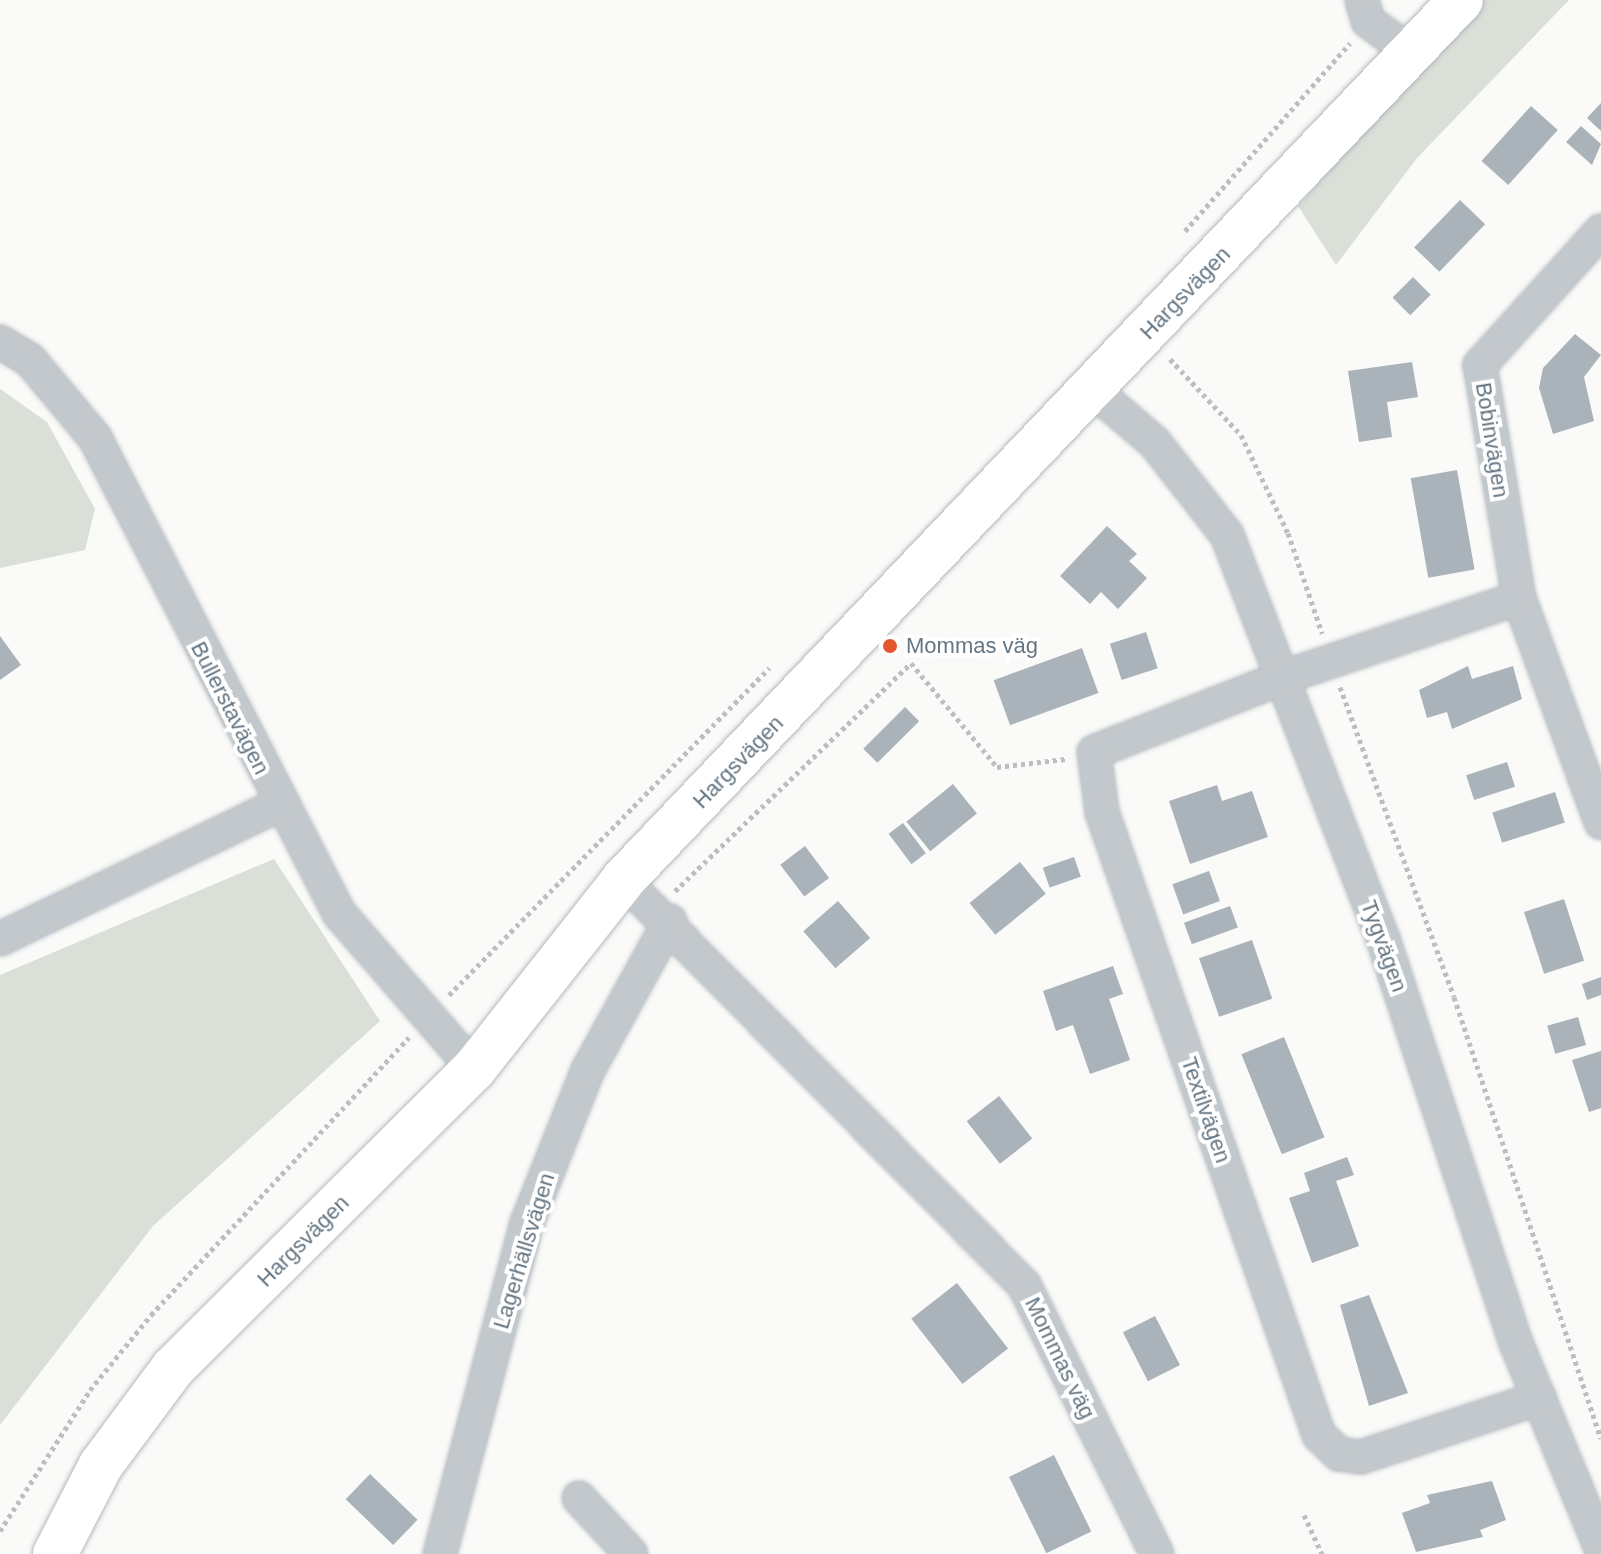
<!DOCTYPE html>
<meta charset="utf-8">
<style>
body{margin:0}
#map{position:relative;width:1601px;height:1554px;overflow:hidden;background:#fafaf8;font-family:Arial,sans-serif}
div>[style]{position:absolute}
.green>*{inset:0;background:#dadfd7}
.building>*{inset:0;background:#aab3b9;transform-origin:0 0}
.path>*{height:5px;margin-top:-2.5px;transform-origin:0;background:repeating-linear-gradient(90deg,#bbbfc2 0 4px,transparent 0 8px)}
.roads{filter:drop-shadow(0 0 2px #b3babf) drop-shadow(0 0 2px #b3babf)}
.street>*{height:32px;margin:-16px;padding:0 16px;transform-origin:16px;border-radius:16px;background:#c3c8cc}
.secondary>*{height:44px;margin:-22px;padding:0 22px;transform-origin:22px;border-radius:22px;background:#fff}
.dots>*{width:22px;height:22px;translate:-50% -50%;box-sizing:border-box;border:4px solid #fff;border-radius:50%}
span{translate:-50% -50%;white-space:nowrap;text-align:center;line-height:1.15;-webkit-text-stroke:8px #fff;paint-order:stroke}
.street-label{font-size:22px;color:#657683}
.poi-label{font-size:22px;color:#657683}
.left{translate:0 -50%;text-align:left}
</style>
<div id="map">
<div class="green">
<i style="clip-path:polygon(1480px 0,1569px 0,1417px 158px,1336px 265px,1298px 206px)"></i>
<i style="clip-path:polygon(0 389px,47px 422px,95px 509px,85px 550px,0 568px)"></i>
<i style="clip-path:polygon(274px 859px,380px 1021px,153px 1226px,0 1425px,0 975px)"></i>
</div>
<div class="building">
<i style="clip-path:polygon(1601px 103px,1601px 131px,1587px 118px)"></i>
<i style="left:1531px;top:106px;width:36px;height:74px;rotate:42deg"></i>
<i style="clip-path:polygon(1581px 126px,1601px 144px,1592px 165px,1566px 142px)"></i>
<i style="left:1460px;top:200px;width:35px;height:66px;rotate:44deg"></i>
<i style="left:1413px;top:277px;width:25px;height:29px;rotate:45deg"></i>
<i style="clip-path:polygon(1575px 334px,1601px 355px,1584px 377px,1594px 421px,1553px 434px,1539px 388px,1543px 368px)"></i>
<i style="clip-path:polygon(1412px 362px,1418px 397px,1387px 402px,1392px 437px,1359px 442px,1348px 371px)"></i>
<i style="left:1457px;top:470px;width:101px;height:47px;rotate:80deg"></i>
<i style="clip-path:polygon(1107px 526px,1137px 554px,1129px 561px,1147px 578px,1118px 609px,1101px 592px,1090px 604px,1060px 576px)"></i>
<i style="left:1146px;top:632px;width:38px;height:38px;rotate:72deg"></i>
<i style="clip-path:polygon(0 636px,21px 665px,0 680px)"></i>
<i style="left:1082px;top:648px;width:48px;height:94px;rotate:70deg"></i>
<i style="clip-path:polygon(1468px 666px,1472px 679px,1513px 666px,1522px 699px,1452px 729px,1447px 712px,1427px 718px,1419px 690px)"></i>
<i style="left:905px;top:707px;width:20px;height:59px;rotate:45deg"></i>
<i style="left:1507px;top:762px;width:26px;height:43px;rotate:72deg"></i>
<i style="left:953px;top:784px;width:38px;height:60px;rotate:51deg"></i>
<i style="clip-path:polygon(1217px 785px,1222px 801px,1252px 791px,1268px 837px,1190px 864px,1169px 801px)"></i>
<i style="left:1555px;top:792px;width:32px;height:66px;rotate:72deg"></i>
<i style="left:903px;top:823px;width:38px;height:18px;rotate:53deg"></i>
<i style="left:805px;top:846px;width:40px;height:31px;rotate:53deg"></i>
<i style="left:1074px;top:857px;width:21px;height:33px;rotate:71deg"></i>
<i style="left:1020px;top:862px;width:41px;height:65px;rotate:51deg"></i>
<i style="left:1209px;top:871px;width:32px;height:39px;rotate:70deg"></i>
<i style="left:1564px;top:899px;width:65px;height:42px;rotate:72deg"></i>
<i style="left:838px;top:901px;width:49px;height:46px;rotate:49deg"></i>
<i style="left:1230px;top:906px;width:23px;height:49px;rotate:70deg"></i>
<i style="left:1252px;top:940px;width:62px;height:56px;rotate:71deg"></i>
<i style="clip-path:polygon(1113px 966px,1123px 994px,1109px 999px,1130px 1060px,1090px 1074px,1073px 1025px,1056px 1031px,1043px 991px)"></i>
<i style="clip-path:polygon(1601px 977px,1601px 995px,1587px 1000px,1582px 984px)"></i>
<i style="left:1578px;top:1017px;width:29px;height:32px;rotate:74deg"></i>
<i style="left:1284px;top:1037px;width:108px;height:46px;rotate:68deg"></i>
<i style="clip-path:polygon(1601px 1051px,1601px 1108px,1589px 1112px,1572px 1060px)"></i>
<i style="left:999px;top:1096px;width:54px;height:41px;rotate:52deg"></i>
<i style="clip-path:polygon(1347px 1157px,1354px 1175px,1336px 1181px,1359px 1246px,1312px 1263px,1289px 1198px,1310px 1191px,1304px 1173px)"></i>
<i style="left:957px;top:1283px;width:83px;height:58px;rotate:52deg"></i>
<i style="clip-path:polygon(1369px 1295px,1408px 1393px,1369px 1406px,1340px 1305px)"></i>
<i style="left:1155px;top:1316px;width:55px;height:36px;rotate:63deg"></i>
<i style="left:1054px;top:1455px;width:85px;height:50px;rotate:64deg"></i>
<i style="left:370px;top:1474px;width:66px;height:35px;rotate:44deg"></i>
<i style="clip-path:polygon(1492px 1481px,1506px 1520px,1480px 1530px,1483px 1537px,1416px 1552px,1402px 1513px,1430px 1503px,1427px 1495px)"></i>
</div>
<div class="path">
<i style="left:1185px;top:231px;width:250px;rotate:-48.7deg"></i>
<i style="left:1170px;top:359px;width:104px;rotate:46.9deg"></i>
<i style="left:1241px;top:435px;width:109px;rotate:64.4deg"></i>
<i style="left:1288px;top:533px;width:106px;rotate:71.2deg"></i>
<i style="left:1340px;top:687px;width:330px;rotate:69.8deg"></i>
<i style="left:1454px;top:997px;width:465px;rotate:71.6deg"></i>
<i style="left:675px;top:891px;width:328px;rotate:-44deg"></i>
<i style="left:911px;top:663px;width:135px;rotate:50.4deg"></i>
<i style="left:997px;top:767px;width:69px;rotate:-6.6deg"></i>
<i style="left:449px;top:995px;width:458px;rotate:-45.6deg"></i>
<i style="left:1304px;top:1515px;width:43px;rotate:65.2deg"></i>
<i style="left:0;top:1531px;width:167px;rotate:-57.4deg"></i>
<i style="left:90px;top:1390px;width:97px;rotate:-50.9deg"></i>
<i style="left:151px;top:1315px;width:379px;rotate:-47.1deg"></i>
</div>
<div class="roads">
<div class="street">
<i style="left:1362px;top:0;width:22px;rotate:74deg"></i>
<i style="left:1368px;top:21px;width:57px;rotate:36.5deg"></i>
<i style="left:1601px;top:231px;width:181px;rotate:132.1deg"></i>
<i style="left:1480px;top:365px;width:236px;rotate:80.5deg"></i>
<i style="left:1519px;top:598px;width:239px;rotate:69.9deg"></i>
<i style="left:0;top:342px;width:35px;rotate:31deg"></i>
<i style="left:30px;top:360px;width:102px;rotate:50.2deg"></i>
<i style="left:95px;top:438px;width:534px;rotate:62.81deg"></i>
<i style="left:339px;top:913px;width:206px;rotate:49.1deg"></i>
<i style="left:1092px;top:389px;width:83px;rotate:40.6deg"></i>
<i style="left:1155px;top:443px;width:117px;rotate:52deg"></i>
<i style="left:1227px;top:535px;width:436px;rotate:68.9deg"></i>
<i style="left:1384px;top:942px;width:422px;rotate:71.8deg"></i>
<i style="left:1516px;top:1343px;width:222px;rotate:67.5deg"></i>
<i style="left:1519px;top:598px;width:248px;rotate:161.4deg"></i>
<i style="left:1284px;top:677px;width:204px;rotate:158.5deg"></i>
<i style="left:1094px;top:752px;width:61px;rotate:82.4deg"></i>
<i style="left:1102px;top:812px;width:660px;rotate:70.8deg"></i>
<i style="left:1319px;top:1435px;width:28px;rotate:44deg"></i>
<i style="left:1339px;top:1454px;width:22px;rotate:8deg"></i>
<i style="left:1361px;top:1457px;width:188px;rotate:-18.3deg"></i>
<i style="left:623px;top:880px;width:570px;rotate:45.28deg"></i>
<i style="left:1024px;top:1285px;width:300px;rotate:63.7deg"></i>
<i style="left:0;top:939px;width:309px;rotate:-25.7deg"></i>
<i style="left:579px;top:1498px;width:76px;rotate:47.1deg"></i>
<i style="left:440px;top:1554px;width:342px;rotate:-75.3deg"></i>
<i style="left:527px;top:1223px;width:165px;rotate:-68.3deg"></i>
<i style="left:588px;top:1070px;width:170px;rotate:-61.2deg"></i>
</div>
<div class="secondary">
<i style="left:55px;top:1554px;width:100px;rotate:-62.7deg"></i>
<i style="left:101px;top:1465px;width:121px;rotate:-53.4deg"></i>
<i style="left:173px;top:1368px;width:424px;rotate:-44.8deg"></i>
<i style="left:474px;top:1069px;width:241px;rotate:-51.7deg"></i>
<i style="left:623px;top:880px;width:1215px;rotate:-46.4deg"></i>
</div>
</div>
<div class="dots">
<i style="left:890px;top:646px;background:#e4572e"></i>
</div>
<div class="street-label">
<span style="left:1185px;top:293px;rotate:-46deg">Hargsvägen</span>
<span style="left:1492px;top:440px;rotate:81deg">Bobinvägen</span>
<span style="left:230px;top:708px;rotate:63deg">Bullerstavägen</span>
<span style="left:738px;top:762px;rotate:-46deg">Hargsvägen</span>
<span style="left:1384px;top:946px;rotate:70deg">Tygvägen</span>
<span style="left:1206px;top:1110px;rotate:71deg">Textilvägen</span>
<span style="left:303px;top:1241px;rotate:-45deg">Hargsvägen</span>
<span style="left:524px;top:1251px;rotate:-73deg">Lagerhällsvägen</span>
<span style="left:1060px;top:1358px;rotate:64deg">Mommas väg</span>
</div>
<div class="poi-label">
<span class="left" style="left:906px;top:646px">Mommas väg</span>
</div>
</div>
